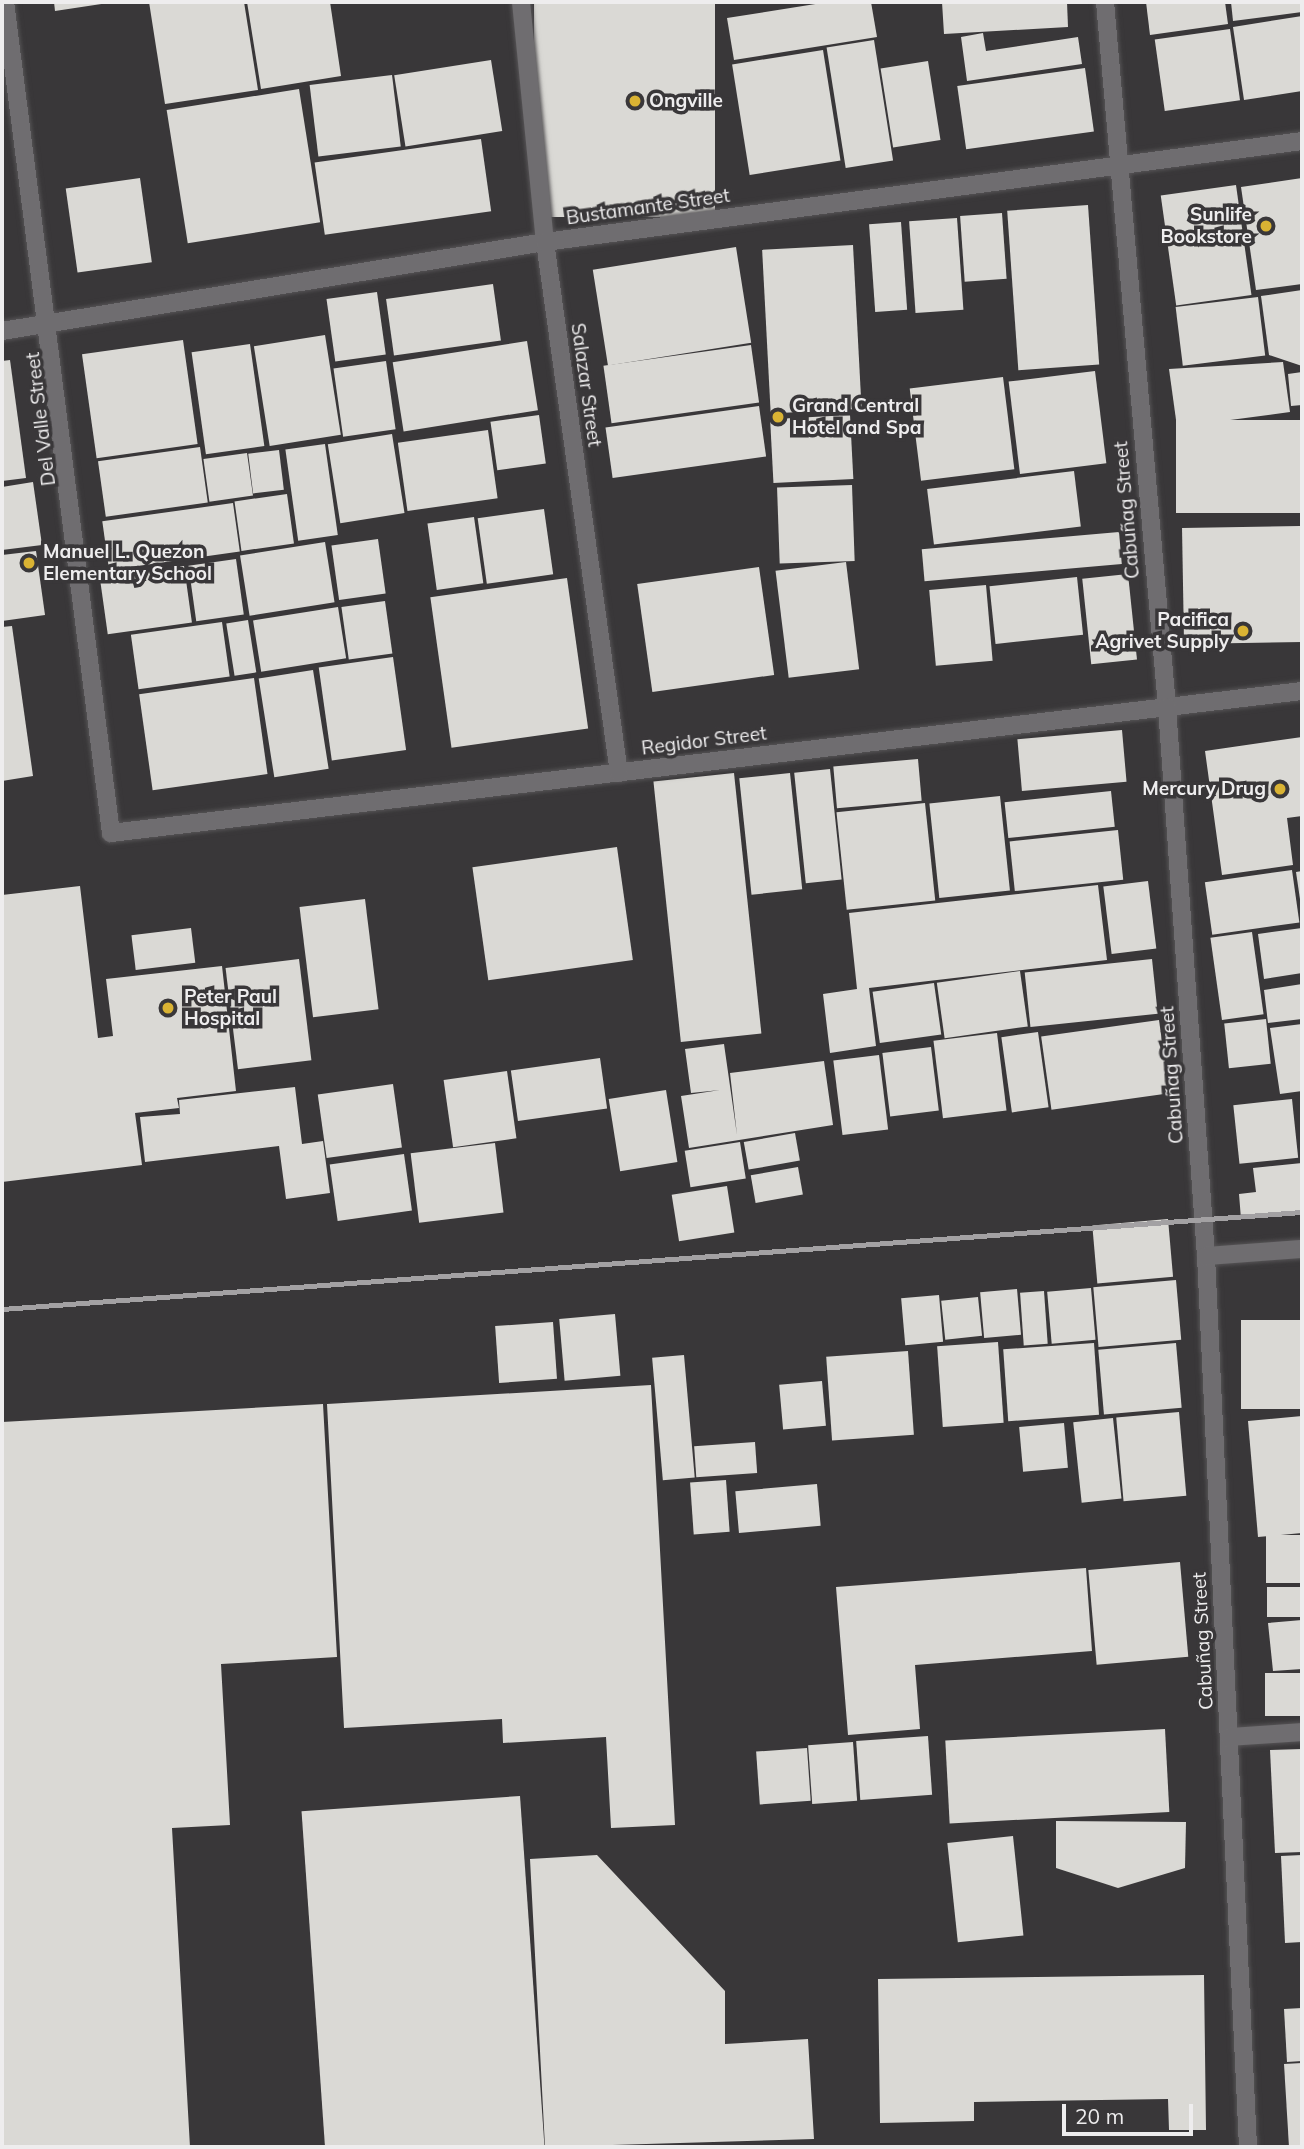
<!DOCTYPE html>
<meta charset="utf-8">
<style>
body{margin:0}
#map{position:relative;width:1304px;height:2149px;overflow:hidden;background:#393739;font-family:Mulish,sans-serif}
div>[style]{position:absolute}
.building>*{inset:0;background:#dad9d5;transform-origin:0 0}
.roads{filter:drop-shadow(0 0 2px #565456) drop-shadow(0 0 2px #565456)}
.minor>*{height:18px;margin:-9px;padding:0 9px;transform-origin:9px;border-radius:9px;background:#6f6d70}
.rail>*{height:5px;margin:-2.5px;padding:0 2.5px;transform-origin:2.5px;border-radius:2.5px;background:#a3a1a3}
.dots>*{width:19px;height:19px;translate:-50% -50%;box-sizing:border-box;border:4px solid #393739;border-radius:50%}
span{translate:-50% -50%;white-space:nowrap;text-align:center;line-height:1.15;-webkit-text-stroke:7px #393739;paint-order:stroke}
.poi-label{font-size:19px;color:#eeedee;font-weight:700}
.left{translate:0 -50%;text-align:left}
.right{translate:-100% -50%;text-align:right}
.street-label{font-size:19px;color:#eeedee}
.frame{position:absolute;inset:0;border:4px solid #eeedee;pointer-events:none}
.scale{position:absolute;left:1062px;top:2104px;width:131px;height:32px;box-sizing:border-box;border:4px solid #eeedee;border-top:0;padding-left:9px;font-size:21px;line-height:24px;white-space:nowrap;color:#eeedee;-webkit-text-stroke:5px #393739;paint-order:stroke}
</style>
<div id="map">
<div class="building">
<i style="clip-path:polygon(54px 2px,107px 2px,108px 3px,55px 11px)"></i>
<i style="clip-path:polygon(149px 2px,244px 2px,258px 90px,165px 104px)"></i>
<i style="clip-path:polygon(247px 2px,330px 2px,341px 76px,261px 89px)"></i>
<i style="left:534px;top:2px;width:181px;height:215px"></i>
<i style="clip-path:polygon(828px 2px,871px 2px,877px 37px,734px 60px,727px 18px)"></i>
<i style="clip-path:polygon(942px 2px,1067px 2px,1068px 27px,944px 34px)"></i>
<i style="clip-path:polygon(1146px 2px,1225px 2px,1228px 24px,1150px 35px)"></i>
<i style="clip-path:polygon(1231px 2px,1302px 2px,1302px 12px,1233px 21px)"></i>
<i style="clip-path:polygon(1302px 16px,1302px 91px,1244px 100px,1233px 27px)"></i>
<i style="left:1230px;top:29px;width:72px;height:76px;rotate:82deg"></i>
<i style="clip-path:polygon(983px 33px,986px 51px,1078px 37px,1082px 64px,967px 81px,961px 37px)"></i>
<i style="left:874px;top:40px;width:122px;height:48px;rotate:81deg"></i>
<i style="left:823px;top:50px;width:112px;height:92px;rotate:81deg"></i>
<i style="left:491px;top:60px;width:72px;height:98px;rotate:81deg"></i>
<i style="left:928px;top:61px;width:80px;height:48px;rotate:81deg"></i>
<i style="left:1085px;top:68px;width:64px;height:129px;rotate:82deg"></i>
<i style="left:392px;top:75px;width:72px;height:83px;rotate:83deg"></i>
<i style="left:299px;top:89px;width:135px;height:134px;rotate:81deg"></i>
<i style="left:481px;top:139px;width:73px;height:168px;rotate:82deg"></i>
<i style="left:140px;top:178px;width:85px;height:75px;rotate:82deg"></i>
<i style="clip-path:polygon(1302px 178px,1302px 284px,1256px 290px,1241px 187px)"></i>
<i style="left:1236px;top:185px;width:111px;height:76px;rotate:82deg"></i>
<i style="left:1088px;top:205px;width:160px;height:81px;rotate:86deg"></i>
<i style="left:1002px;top:213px;width:66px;height:42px;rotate:86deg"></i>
<i style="left:957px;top:218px;width:92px;height:48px;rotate:86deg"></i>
<i style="left:901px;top:222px;width:88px;height:32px;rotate:86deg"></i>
<i style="left:853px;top:245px;width:164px;height:91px;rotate:87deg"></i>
<i style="left:736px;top:247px;width:97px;height:145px;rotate:81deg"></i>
<i style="left:493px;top:284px;width:57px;height:108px;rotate:82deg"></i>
<i style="clip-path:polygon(1302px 290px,1302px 366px,1269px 355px,1261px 296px)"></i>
<i style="left:377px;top:292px;width:63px;height:51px;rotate:82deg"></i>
<i style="left:1258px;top:297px;width:59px;height:83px;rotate:83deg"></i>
<i style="left:325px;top:335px;width:101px;height:72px;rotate:81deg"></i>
<i style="left:183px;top:340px;width:105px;height:102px;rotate:82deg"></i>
<i style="left:527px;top:341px;width:70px;height:136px;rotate:81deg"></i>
<i style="left:250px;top:344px;width:103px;height:59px;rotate:82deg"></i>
<i style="left:751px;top:345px;width:58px;height:149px;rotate:82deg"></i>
<i style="clip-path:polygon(10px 360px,26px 478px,2px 481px,2px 361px)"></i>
<i style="left:386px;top:361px;width:69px;height:53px;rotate:82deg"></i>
<i style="clip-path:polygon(1283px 362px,1290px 412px,1177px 427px,1169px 369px)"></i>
<i style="left:1095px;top:371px;width:93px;height:87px;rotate:83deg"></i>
<i style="clip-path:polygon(1302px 372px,1302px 405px,1291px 406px,1288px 374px)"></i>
<i style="left:1003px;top:377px;width:93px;height:94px;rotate:83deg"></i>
<i style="left:759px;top:406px;width:51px;height:155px;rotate:82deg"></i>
<i style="left:539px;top:415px;width:49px;height:49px;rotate:82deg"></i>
<i style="left:850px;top:415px;width:64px;height:80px;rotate:87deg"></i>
<i style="left:1302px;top:420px;width:93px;height:126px;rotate:90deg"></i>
<i style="left:488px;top:430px;width:69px;height:91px;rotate:82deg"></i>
<i style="left:392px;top:434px;width:80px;height:65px;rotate:81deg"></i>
<i style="left:325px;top:444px;width:92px;height:40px;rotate:82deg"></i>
<i style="left:200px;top:447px;width:56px;height:103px;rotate:82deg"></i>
<i style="left:279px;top:450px;width:40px;height:31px;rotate:83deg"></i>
<i style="left:247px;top:453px;width:43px;height:44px;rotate:82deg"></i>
<i style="left:1074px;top:471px;width:56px;height:148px;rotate:83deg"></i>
<i style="clip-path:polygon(33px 482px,42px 545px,2px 550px,2px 487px)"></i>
<i style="left:852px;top:485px;width:76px;height:75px;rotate:88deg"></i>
<i style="left:287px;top:494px;width:50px;height:53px;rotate:82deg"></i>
<i style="left:233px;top:503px;width:49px;height:132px;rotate:82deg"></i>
<i style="left:544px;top:509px;width:66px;height:67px;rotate:82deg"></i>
<i style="left:474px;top:517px;width:67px;height:47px;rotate:82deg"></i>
<i style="left:1300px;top:526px;width:116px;height:118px;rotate:89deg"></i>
<i style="left:1119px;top:532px;width:32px;height:198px;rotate:85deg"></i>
<i style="left:378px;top:539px;width:55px;height:47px;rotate:82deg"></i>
<i style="left:325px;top:542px;width:61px;height:86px;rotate:81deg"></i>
<i style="clip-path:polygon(36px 551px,45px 615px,2px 621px,2px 555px)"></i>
<i style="left:236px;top:559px;width:56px;height:48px;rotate:82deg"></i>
<i style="left:846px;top:562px;width:108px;height:71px;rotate:83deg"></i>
<i style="left:184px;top:566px;width:57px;height:85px;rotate:82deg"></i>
<i style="left:759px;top:567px;width:109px;height:123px;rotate:82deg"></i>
<i style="left:1128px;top:574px;width:86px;height:46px;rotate:84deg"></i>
<i style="left:1077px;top:577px;width:58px;height:88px;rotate:84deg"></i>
<i style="left:567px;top:578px;width:152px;height:138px;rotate:82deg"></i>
<i style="left:986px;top:585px;width:76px;height:57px;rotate:85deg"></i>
<i style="left:385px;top:601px;width:53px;height:44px;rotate:82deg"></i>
<i style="left:338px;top:607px;width:52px;height:86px;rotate:81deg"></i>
<i style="left:248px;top:620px;width:53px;height:22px;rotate:81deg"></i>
<i style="left:222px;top:622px;width:55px;height:92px;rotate:82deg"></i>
<i style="clip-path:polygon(12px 626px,33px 776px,2px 781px,2px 627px)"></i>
<i style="left:393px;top:657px;width:94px;height:75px;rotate:82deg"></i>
<i style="left:313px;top:670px;width:100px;height:55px;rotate:81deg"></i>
<i style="left:254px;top:678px;width:97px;height:116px;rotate:82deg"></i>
<i style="left:1122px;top:730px;width:52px;height:105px;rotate:85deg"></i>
<i style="clip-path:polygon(1302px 737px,1302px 816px,1287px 818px,1293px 865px,1222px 875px,1205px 751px)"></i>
<i style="left:918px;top:759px;width:42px;height:85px;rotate:85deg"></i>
<i style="left:830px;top:769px;width:111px;height:36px;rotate:84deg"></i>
<i style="left:734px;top:773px;width:262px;height:81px;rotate:84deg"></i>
<i style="left:790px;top:773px;width:117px;height:51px;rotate:84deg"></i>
<i style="left:1111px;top:791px;width:36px;height:107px;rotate:84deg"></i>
<i style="left:1000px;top:796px;width:95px;height:71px;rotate:84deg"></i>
<i style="left:925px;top:803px;width:98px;height:89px;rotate:84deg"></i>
<i style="left:1118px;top:830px;width:50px;height:109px;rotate:84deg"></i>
<i style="left:617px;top:847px;width:114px;height:146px;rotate:82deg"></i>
<i style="left:1292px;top:870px;width:53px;height:88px;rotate:82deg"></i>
<i style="clip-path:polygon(1302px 871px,1302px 906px,1301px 906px,1296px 872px)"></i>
<i style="left:1148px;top:881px;width:68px;height:45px;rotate:83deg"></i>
<i style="clip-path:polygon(1098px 885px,1107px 960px,869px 988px,876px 1046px,830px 1053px,823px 994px,857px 989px,849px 913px)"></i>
<i style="clip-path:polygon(80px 886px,98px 1038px,113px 1036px,106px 979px,222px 966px,236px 1091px,177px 1098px,179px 1108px,135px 1113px,142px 1165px,2px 1182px,2px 895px)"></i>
<i style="left:365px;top:899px;width:111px;height:66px;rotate:83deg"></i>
<i style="left:191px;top:928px;width:35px;height:60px;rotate:83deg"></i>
<i style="clip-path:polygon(1302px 928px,1302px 973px,1264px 979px,1258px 934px)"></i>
<i style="left:1252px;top:932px;width:83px;height:42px;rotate:82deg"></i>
<i style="left:299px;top:959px;width:102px;height:74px;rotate:83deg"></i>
<i style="left:1152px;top:959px;width:55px;height:128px;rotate:84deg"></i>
<i style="left:1020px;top:971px;width:56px;height:84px;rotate:82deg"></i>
<i style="left:934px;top:983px;width:52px;height:62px;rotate:82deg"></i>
<i style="clip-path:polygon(1302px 984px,1302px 1019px,1268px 1023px,1264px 990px)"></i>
<i style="left:1266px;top:1019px;width:45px;height:42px;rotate:84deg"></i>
<i style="left:1159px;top:1020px;width:74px;height:119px;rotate:82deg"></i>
<i style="clip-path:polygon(1302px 1024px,1302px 1091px,1280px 1094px,1270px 1028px)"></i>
<i style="left:1038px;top:1032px;width:76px;height:37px;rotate:82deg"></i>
<i style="left:997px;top:1033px;width:78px;height:64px;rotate:83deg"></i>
<i style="clip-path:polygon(724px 1044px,737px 1135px,730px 1073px,824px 1061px,833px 1125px,689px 1148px,681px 1096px,720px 1090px,691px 1093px,685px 1049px)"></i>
<i style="left:931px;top:1047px;width:64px;height:49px;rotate:83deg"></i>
<i style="left:879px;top:1055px;width:75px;height:46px;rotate:83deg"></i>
<i style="left:600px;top:1058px;width:51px;height:90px;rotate:82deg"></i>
<i style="left:507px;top:1071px;width:68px;height:64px;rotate:82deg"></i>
<i style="left:393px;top:1084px;width:64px;height:76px;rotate:82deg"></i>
<i style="clip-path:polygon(295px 1087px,302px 1144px,323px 1141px,330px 1193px,286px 1199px,279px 1146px,145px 1162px,140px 1117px,180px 1114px,179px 1100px)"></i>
<i style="left:666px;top:1090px;width:73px;height:58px;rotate:81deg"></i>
<i style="left:1292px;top:1099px;width:59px;height:59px;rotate:84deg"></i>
<i style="left:795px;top:1133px;width:28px;height:52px;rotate:80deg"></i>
<i style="left:740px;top:1142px;width:37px;height:56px;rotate:81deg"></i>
<i style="left:495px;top:1143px;width:70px;height:85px;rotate:83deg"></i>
<i style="left:404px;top:1154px;width:57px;height:75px;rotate:82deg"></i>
<i style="clip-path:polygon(1302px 1163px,1302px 1213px,1241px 1219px,1239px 1194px,1256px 1192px,1253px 1168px)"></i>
<i style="left:798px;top:1167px;width:28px;height:48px;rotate:80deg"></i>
<i style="left:727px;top:1186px;width:47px;height:56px;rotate:81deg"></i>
<i style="left:1168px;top:1219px;width:58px;height:76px;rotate:85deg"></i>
<i style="left:1176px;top:1280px;width:60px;height:83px;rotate:85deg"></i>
<i style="left:1091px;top:1288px;width:52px;height:44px;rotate:85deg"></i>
<i style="left:1017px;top:1289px;width:46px;height:37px;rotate:85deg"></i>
<i style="left:1044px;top:1291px;width:53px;height:24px;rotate:86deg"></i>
<i style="left:939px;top:1295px;width:47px;height:38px;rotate:85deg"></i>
<i style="left:978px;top:1297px;width:39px;height:37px;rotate:84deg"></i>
<i style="left:615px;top:1314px;width:62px;height:56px;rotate:85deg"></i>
<i style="left:1302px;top:1320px;width:89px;height:61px;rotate:90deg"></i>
<i style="left:553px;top:1322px;width:57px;height:58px;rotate:86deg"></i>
<i style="left:998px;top:1342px;width:81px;height:61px;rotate:86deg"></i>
<i style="left:1094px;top:1343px;width:72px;height:91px;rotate:86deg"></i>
<i style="left:1176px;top:1343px;width:65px;height:78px;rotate:85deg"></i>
<i style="left:908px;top:1351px;width:84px;height:82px;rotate:86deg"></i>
<i style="left:684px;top:1355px;width:123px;height:32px;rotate:85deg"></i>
<i style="left:822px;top:1381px;width:45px;height:43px;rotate:85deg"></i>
<i style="clip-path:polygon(651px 1385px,675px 1825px,611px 1828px,606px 1737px,503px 1743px,502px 1719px,344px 1728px,327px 1404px)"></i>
<i style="clip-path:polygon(323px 1404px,337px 1657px,221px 1664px,230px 1825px,172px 1828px,190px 2147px,2px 2147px,2px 1422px)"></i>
<i style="left:1179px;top:1412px;width:84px;height:63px;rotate:85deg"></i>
<i style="clip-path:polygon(1302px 1416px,1302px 1533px,1258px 1537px,1248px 1421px)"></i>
<i style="left:1113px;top:1418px;width:81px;height:40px;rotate:84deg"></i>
<i style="left:1064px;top:1423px;width:45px;height:45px;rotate:85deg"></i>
<i style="left:755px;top:1442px;width:31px;height:61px;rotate:86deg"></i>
<i style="left:726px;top:1480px;width:52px;height:36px;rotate:86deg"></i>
<i style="left:817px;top:1484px;width:42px;height:82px;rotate:85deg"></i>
<i style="left:1302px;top:1535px;width:48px;height:36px;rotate:90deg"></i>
<i style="left:1180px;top:1562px;width:95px;height:92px;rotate:85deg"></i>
<i style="clip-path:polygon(1086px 1568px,1092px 1651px,915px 1665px,920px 1729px,848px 1735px,836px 1587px)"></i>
<i style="left:1302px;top:1587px;width:30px;height:35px;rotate:90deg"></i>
<i style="clip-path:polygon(1302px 1620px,1302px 1669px,1273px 1671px,1268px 1623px)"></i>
<i style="left:1302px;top:1673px;width:43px;height:37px;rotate:90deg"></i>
<i style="left:1165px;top:1729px;width:83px;height:220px;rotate:87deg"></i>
<i style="left:928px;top:1736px;width:59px;height:72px;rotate:86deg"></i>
<i style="left:853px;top:1742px;width:59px;height:45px;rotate:86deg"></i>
<i style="left:807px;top:1748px;width:53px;height:51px;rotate:86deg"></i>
<i style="clip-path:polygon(1302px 1749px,1302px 1852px,1275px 1853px,1270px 1750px)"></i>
<i style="left:520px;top:1796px;width:352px;height:219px;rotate:86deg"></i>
<i style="clip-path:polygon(1056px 1821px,1186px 1822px,1185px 1868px,1118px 1888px,1056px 1868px)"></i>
<i style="left:1013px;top:1836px;width:100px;height:66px;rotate:84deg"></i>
<i style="clip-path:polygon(597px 1855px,725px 1991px,725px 2044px,808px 2039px,814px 2139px,545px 2147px,530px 1859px)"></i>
<i style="clip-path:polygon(1302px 1855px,1302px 1942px,1285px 1943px,1281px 1856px)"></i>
<i style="clip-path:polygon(1204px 1975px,1206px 2130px,1169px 2130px,1168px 2099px,974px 2102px,974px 2121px,880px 2123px,878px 1979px)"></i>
<i style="clip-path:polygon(1302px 2008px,1302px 2061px,1287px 2062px,1284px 2009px)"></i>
<i style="clip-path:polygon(1302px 2063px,1302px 2147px,1289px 2147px,1284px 2064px)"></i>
</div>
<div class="roads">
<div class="minor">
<i style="left:5px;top:2px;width:838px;rotate:82.73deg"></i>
<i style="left:111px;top:833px;width:1199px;rotate:-6.8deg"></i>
<i style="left:521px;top:2px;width:241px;rotate:84.3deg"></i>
<i style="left:545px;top:242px;width:536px;rotate:82.07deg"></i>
<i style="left:1105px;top:2px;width:708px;rotate:84.97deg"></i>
<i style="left:1167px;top:707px;width:550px;rotate:85.94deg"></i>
<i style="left:1206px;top:1256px;width:892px;rotate:87.3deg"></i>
<i style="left:2px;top:331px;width:550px;rotate:-9.31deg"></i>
<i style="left:545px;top:242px;width:764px;rotate:-7.6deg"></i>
<i style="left:1206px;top:1256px;width:96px;rotate:-4.2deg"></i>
<i style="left:1229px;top:1737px;width:73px;rotate:-3.9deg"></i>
</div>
</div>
<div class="rail">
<i style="left:2px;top:1309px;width:1304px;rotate:-4.27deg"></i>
</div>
<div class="dots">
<i style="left:635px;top:101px;background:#dab333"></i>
<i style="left:1266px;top:226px;background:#dab333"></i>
<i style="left:778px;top:417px;background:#dab333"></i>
<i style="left:29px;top:563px;background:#dab333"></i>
<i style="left:1243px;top:631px;background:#dab333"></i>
<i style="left:1280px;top:789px;background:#dab333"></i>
<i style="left:168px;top:1008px;background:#dab333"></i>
</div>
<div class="poi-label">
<span class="left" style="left:649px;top:101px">Ongville</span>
<span class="right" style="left:1252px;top:226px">Sunlife<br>Bookstore</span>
<span class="left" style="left:792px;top:417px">Grand Central<br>Hotel and Spa</span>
<span class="left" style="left:43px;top:563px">Manuel L. Quezon<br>Elementary School</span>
<span class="right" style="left:1229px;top:631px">Pacifica<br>Agrivet Supply</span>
<span class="right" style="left:1266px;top:789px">Mercury Drug</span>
<span class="left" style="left:184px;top:1008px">Peter Paul<br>Hospital</span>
</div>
<div class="street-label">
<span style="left:648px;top:207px;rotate:-8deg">Bustamante Street</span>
<span style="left:586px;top:385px;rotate:82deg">Salazar Street</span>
<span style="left:41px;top:419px;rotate:-97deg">Del Valle Street</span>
<span style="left:1127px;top:510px;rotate:-95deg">Cabuñag Street</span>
<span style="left:704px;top:741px;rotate:-7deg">Regidor Street</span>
<span style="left:1172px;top:1075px;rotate:-94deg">Cabuñag Street</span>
<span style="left:1203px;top:1641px;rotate:-93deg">Cabuñag Street</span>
</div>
<div class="frame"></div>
<div class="scale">20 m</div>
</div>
